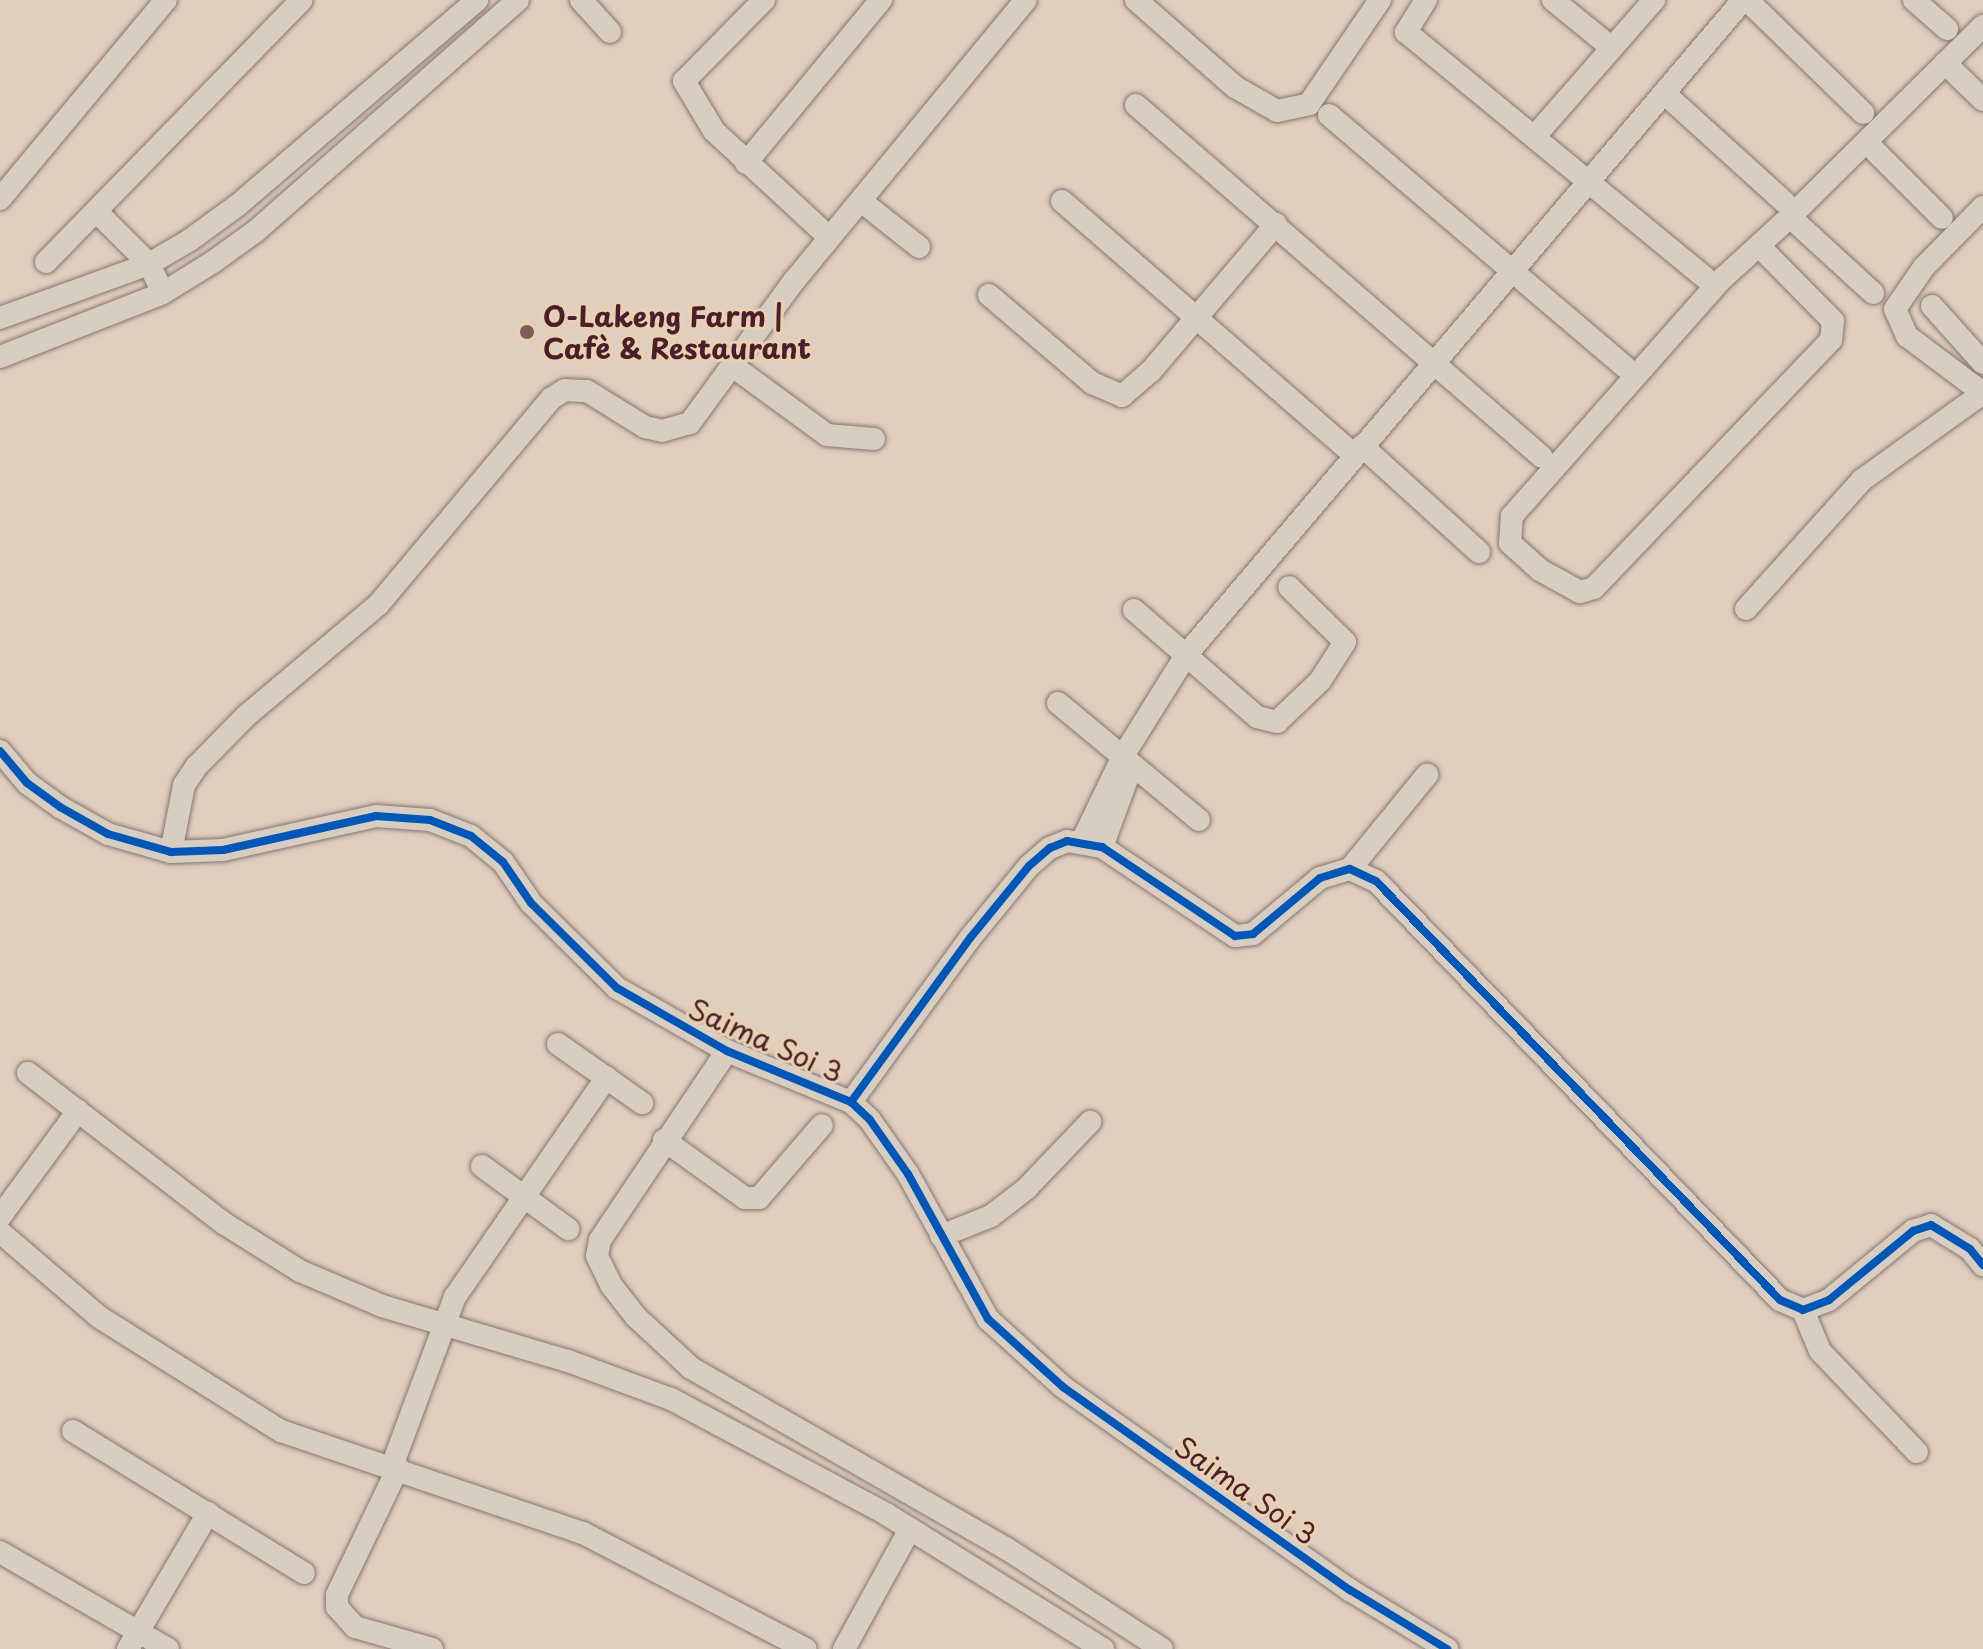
<!DOCTYPE html>
<meta charset="utf-8">
<style>
body{margin:0}
#map{position:relative;width:1983px;height:1649px;overflow:hidden;background:#e0cebe;font-family:"Playpen Sans",sans-serif}
div>[style]{position:absolute}
.roads{filter:drop-shadow(0 0 2px #867570) drop-shadow(0 0 2px #867570)}
.minor>*{height:22px;margin:-11px;padding:0 11px;transform-origin:11px;border-radius:11px;background:#d8cdc1}
.cycleway>*{height:8px;margin:-4px;padding:0 4px;transform-origin:4px;border-radius:4px;background:#0057b8}
.dots>*{width:22px;height:22px;translate:-50% -50%;box-sizing:border-box;border:4px solid #e8d0b0;border-radius:50%}
span{translate:-50% -50%;white-space:nowrap;text-align:center;line-height:1.15;-webkit-text-stroke:6px #e8d0b0;paint-order:stroke}
.poi-label{font-size:28px;color:#4a1f2b;font-weight:700}
.left{translate:0 -50%;text-align:left}
.street-label{font-size:28px;color:#4a1f2b}
</style>
<div id="map">
<div class="roads">
<div class="minor">
<i style="left:581px;top:0;width:43px;rotate:47.8deg"></i>
<i style="left:764px;top:0;width:114px;rotate:134.6deg"></i>
<i style="left:684px;top:81px;width:58px;rotate:59deg"></i>
<i style="left:714px;top:131px;width:156px;rotate:42.7deg"></i>
<i style="left:1136px;top:0;width:132px;rotate:41.3deg"></i>
<i style="left:1235px;top:87px;width:48px;rotate:29.7deg"></i>
<i style="left:1277px;top:111px;width:33px;rotate:-12deg"></i>
<i style="left:1309px;top:104px;width:126px;rotate:-55.7deg"></i>
<i style="left:1426px;top:0;width:38px;rotate:122deg"></i>
<i style="left:1406px;top:32px;width:386px;rotate:39.4deg"></i>
<i style="left:1553px;top:0;width:76px;rotate:39.1deg"></i>
<i style="left:1747px;top:0;width:162px;rotate:44.2deg"></i>
<i style="left:1914px;top:0;width:44px;rotate:41.3deg"></i>
<i style="left:1945px;top:63px;width:53px;rotate:44.2deg"></i>
<i style="left:1664px;top:93px;width:162px;rotate:42.2deg"></i>
<i style="left:1136px;top:105px;width:537px;rotate:40.93deg"></i>
<i style="left:1329px;top:115px;width:389px;rotate:40.4deg"></i>
<i style="left:1535px;top:136px;width:181px;rotate:-48.8deg"></i>
<i style="left:1866px;top:142px;width:107px;rotate:45deg"></i>
<i style="left:746px;top:163px;width:212px;rotate:-50.4deg"></i>
<i style="left:0;top:199px;width:259px;rotate:-50.2deg"></i>
<i style="left:861px;top:201px;width:74px;rotate:38.4deg"></i>
<i style="left:1062px;top:201px;width:388px;rotate:41deg"></i>
<i style="left:1983px;top:207px;width:84px;rotate:134.5deg"></i>
<i style="left:1924px;top:267px;width:51px;rotate:124.6deg"></i>
<i style="left:1895px;top:309px;width:30px;rotate:66deg"></i>
<i style="left:1907px;top:336px;width:95px;rotate:36.9deg"></i>
<i style="left:97px;top:212px;width:74px;rotate:45deg"></i>
<i style="left:149px;top:264px;width:32px;rotate:64deg"></i>
<i style="left:1759px;top:246px;width:105px;rotate:45.4deg"></i>
<i style="left:1833px;top:321px;width:19px;rotate:96deg"></i>
<i style="left:1831px;top:340px;width:343px;rotate:133.7deg"></i>
<i style="left:1594px;top:588px;width:15px;rotate:164deg"></i>
<i style="left:1580px;top:592px;width:46px;rotate:-151.2deg"></i>
<i style="left:1540px;top:570px;width:40px;rotate:-138deg"></i>
<i style="left:1510px;top:543px;width:27px;rotate:-86deg"></i>
<i style="left:1512px;top:516px;width:317px;rotate:-48.5deg"></i>
<i style="left:1722px;top:279px;width:92px;rotate:-42.4deg"></i>
<i style="left:46px;top:262px;width:366px;rotate:-45.7deg"></i>
<i style="left:1873px;top:293px;width:113px;rotate:-137.5deg"></i>
<i style="left:1790px;top:217px;width:272px;rotate:-44.7deg"></i>
<i style="left:989px;top:295px;width:135px;rotate:40.5deg"></i>
<i style="left:1092px;top:383px;width:33px;rotate:23deg"></i>
<i style="left:1122px;top:396px;width:38px;rotate:-41deg"></i>
<i style="left:1151px;top:371px;width:193px;rotate:-49.6deg"></i>
<i style="left:1932px;top:306px;width:76px;rotate:48.2deg"></i>
<i style="left:0;top:318px;width:158px;rotate:-19.9deg"></i>
<i style="left:149px;top:264px;width:48px;rotate:-30.3deg"></i>
<i style="left:190px;top:240px;width:59px;rotate:-36.1deg"></i>
<i style="left:238px;top:205px;width:315px;rotate:-40.6deg"></i>
<i style="left:0;top:357px;width:175px;rotate:-21.4deg"></i>
<i style="left:163px;top:293px;width:59px;rotate:-31.8deg"></i>
<i style="left:213px;top:262px;width:53px;rotate:-35.8deg"></i>
<i style="left:256px;top:231px;width:349px;rotate:-41.4deg"></i>
<i style="left:734px;top:367px;width:115px;rotate:36.2deg"></i>
<i style="left:827px;top:435px;width:47px;rotate:4.9deg"></i>
<i style="left:1362px;top:446px;width:158px;rotate:42.2deg"></i>
<i style="left:1746px;top:609px;width:173px;rotate:-48deg"></i>
<i style="left:1862px;top:480px;width:149px;rotate:-35.7deg"></i>
<i style="left:1134px;top:610px;width:163px;rotate:41deg"></i>
<i style="left:1257px;top:717px;width:21px;rotate:14deg"></i>
<i style="left:1277px;top:722px;width:59px;rotate:-43.6deg"></i>
<i style="left:1320px;top:681px;width:46px;rotate:-57.3deg"></i>
<i style="left:1345px;top:642px;width:78px;rotate:-135.5deg"></i>
<i style="left:1058px;top:703px;width:183px;rotate:39.7deg"></i>
<i style="left:0;top:751px;width:42px;rotate:49.8deg"></i>
<i style="left:27px;top:783px;width:41px;rotate:36deg"></i>
<i style="left:60px;top:807px;width:55px;rotate:29.4deg"></i>
<i style="left:108px;top:834px;width:66px;rotate:15.9deg"></i>
<i style="left:171px;top:852px;width:52px;rotate:-2.2deg"></i>
<i style="left:223px;top:850px;width:157px;rotate:-12.5deg"></i>
<i style="left:376px;top:816px;width:54px;rotate:4.2deg"></i>
<i style="left:430px;top:820px;width:44px;rotate:21.3deg"></i>
<i style="left:471px;top:836px;width:41px;rotate:39.1deg"></i>
<i style="left:503px;top:862px;width:50px;rotate:55.7deg"></i>
<i style="left:531px;top:903px;width:121px;rotate:44.7deg"></i>
<i style="left:617px;top:988px;width:127px;rotate:29.8deg"></i>
<i style="left:727px;top:1051px;width:134px;rotate:22.4deg"></i>
<i style="left:851px;top:1102px;width:26px;rotate:43deg"></i>
<i style="left:870px;top:1120px;width:66px;rotate:54.9deg"></i>
<i style="left:908px;top:1174px;width:166px;rotate:61.1deg"></i>
<i style="left:988px;top:1319px;width:101px;rotate:42.2deg"></i>
<i style="left:1063px;top:1387px;width:352px;rotate:35.3deg"></i>
<i style="left:1350px;top:1590px;width:114px;rotate:31.3deg"></i>
<i style="left:1082px;top:841px;width:94px;rotate:-64.2deg"></i>
<i style="left:1123px;top:756px;width:119px;rotate:-58deg"></i>
<i style="left:1186px;top:655px;width:860px;rotate:-49.62deg"></i>
<i style="left:1102px;top:847px;width:81px;rotate:-69.8deg"></i>
<i style="left:171px;top:852px;width:68px;rotate:-79deg"></i>
<i style="left:184px;top:785px;width:23px;rotate:-56deg"></i>
<i style="left:197px;top:766px;width:70px;rotate:-45.6deg"></i>
<i style="left:246px;top:716px;width:172px;rotate:-40.1deg"></i>
<i style="left:378px;top:605px;width:270px;rotate:-50deg"></i>
<i style="left:552px;top:398px;width:15px;rotate:-32deg"></i>
<i style="left:565px;top:390px;width:22px;rotate:3deg"></i>
<i style="left:587px;top:391px;width:68px;rotate:31.8deg"></i>
<i style="left:645px;top:427px;width:17px;rotate:13deg"></i>
<i style="left:662px;top:431px;width:29px;rotate:-16deg"></i>
<i style="left:690px;top:423px;width:176px;rotate:-53.8deg"></i>
<i style="left:794px;top:281px;width:364px;rotate:-50.5deg"></i>
<i style="left:1350px;top:869px;width:122px;rotate:-50.7deg"></i>
<i style="left:558px;top:1044px;width:103px;rotate:35.1deg"></i>
<i style="left:727px;top:1051px;width:228px;rotate:123.9deg"></i>
<i style="left:600px;top:1240px;width:16px;rotate:101deg"></i>
<i style="left:597px;top:1256px;width:32px;rotate:64deg"></i>
<i style="left:611px;top:1285px;width:41px;rotate:52deg"></i>
<i style="left:636px;top:1317px;width:75px;rotate:42.8deg"></i>
<i style="left:691px;top:1368px;width:364px;rotate:29.8deg"></i>
<i style="left:1007px;top:1549px;width:184px;rotate:32.8deg"></i>
<i style="left:28px;top:1073px;width:248px;rotate:37.5deg"></i>
<i style="left:225px;top:1224px;width:89px;rotate:32.1deg"></i>
<i style="left:300px;top:1271px;width:89px;rotate:23.1deg"></i>
<i style="left:382px;top:1306px;width:194px;rotate:16.5deg"></i>
<i style="left:568px;top:1361px;width:110px;rotate:20.3deg"></i>
<i style="left:671px;top:1399px;width:244px;rotate:28.1deg"></i>
<i style="left:886px;top:1514px;width:256px;rotate:31.9deg"></i>
<i style="left:851px;top:1102px;width:204px;rotate:-54deg"></i>
<i style="left:971px;top:937px;width:92px;rotate:-50.8deg"></i>
<i style="left:1029px;top:866px;width:28px;rotate:-41deg"></i>
<i style="left:1050px;top:848px;width:18px;rotate:-22deg"></i>
<i style="left:1067px;top:841px;width:36px;rotate:10deg"></i>
<i style="left:1102px;top:847px;width:160px;rotate:33.8deg"></i>
<i style="left:1235px;top:936px;width:18px;rotate:-6deg"></i>
<i style="left:1253px;top:934px;width:87px;rotate:-39.9deg"></i>
<i style="left:1320px;top:878px;width:31px;rotate:-17deg"></i>
<i style="left:1350px;top:869px;width:29px;rotate:25deg"></i>
<i style="left:1376px;top:881px;width:582px;rotate:46.04deg"></i>
<i style="left:1780px;top:1300px;width:25px;rotate:23deg"></i>
<i style="left:1803px;top:1310px;width:28px;rotate:-21deg"></i>
<i style="left:1829px;top:1300px;width:109px;rotate:-39.4deg"></i>
<i style="left:1913px;top:1231px;width:19px;rotate:-18deg"></i>
<i style="left:1931px;top:1225px;width:46px;rotate:31.6deg"></i>
<i style="left:1970px;top:1249px;width:21px;rotate:51deg"></i>
<i style="left:664px;top:1140px;width:100px;rotate:35.6deg"></i>
<i style="left:745px;top:1198px;width:14px"></i>
<i style="left:759px;top:1198px;width:96px;rotate:-49.2deg"></i>
<i style="left:482px;top:1166px;width:107px;rotate:36.2deg"></i>
<i style="left:0;top:1217px;width:132px;rotate:-53.7deg"></i>
<i style="left:0;top:1232px;width:130px;rotate:40.6deg"></i>
<i style="left:99px;top:1317px;width:215px;rotate:32.1deg"></i>
<i style="left:281px;top:1431px;width:319px;rotate:18.7deg"></i>
<i style="left:583px;top:1533px;width:251px;rotate:27.5deg"></i>
<i style="left:941px;top:1236px;width:54px;rotate:-21.8deg"></i>
<i style="left:991px;top:1216px;width:44px;rotate:-37.6deg"></i>
<i style="left:1026px;top:1189px;width:93px;rotate:-46.3deg"></i>
<i style="left:1803px;top:1310px;width:44px;rotate:67.5deg"></i>
<i style="left:1820px;top:1351px;width:140px;rotate:46.2deg"></i>
<i style="left:73px;top:1431px;width:271px;rotate:31.6deg"></i>
<i style="left:392px;top:1466px;width:180px;rotate:-69.6deg"></i>
<i style="left:455px;top:1297px;width:267px;rotate:-55.4deg"></i>
<i style="left:398px;top:1468px;width:141px;rotate:115.7deg"></i>
<i style="left:337px;top:1595px;width:12px;rotate:90deg"></i>
<i style="left:337px;top:1607px;width:27px;rotate:48deg"></i>
<i style="left:355px;top:1627px;width:80px;rotate:15.9deg"></i>
<i style="left:0;top:1552px;width:194px;rotate:30deg"></i>
<i style="left:128px;top:1649px;width:158px;rotate:-59.5deg"></i>
<i style="left:844px;top:1649px;width:137px;rotate:-61.2deg"></i>
</div>
</div>
<div class="cycleway">
<i style="left:0;top:751px;width:42px;rotate:49.8deg"></i>
<i style="left:27px;top:783px;width:41px;rotate:36deg"></i>
<i style="left:60px;top:807px;width:55px;rotate:29.4deg"></i>
<i style="left:108px;top:834px;width:66px;rotate:15.9deg"></i>
<i style="left:171px;top:852px;width:52px;rotate:-2.2deg"></i>
<i style="left:223px;top:850px;width:157px;rotate:-12.5deg"></i>
<i style="left:376px;top:816px;width:54px;rotate:4.2deg"></i>
<i style="left:430px;top:820px;width:44px;rotate:21.3deg"></i>
<i style="left:471px;top:836px;width:41px;rotate:39.1deg"></i>
<i style="left:503px;top:862px;width:50px;rotate:55.7deg"></i>
<i style="left:531px;top:903px;width:121px;rotate:44.7deg"></i>
<i style="left:617px;top:988px;width:127px;rotate:29.8deg"></i>
<i style="left:727px;top:1051px;width:134px;rotate:22.4deg"></i>
<i style="left:851px;top:1102px;width:26px;rotate:43deg"></i>
<i style="left:870px;top:1120px;width:66px;rotate:54.9deg"></i>
<i style="left:908px;top:1174px;width:166px;rotate:61.1deg"></i>
<i style="left:988px;top:1319px;width:101px;rotate:42.2deg"></i>
<i style="left:1063px;top:1387px;width:352px;rotate:35.3deg"></i>
<i style="left:1350px;top:1590px;width:114px;rotate:31.3deg"></i>
<i style="left:851px;top:1102px;width:204px;rotate:-54deg"></i>
<i style="left:971px;top:937px;width:92px;rotate:-50.8deg"></i>
<i style="left:1029px;top:866px;width:28px;rotate:-41deg"></i>
<i style="left:1050px;top:848px;width:18px;rotate:-22deg"></i>
<i style="left:1067px;top:841px;width:36px;rotate:10deg"></i>
<i style="left:1102px;top:847px;width:160px;rotate:33.8deg"></i>
<i style="left:1235px;top:936px;width:18px;rotate:-6deg"></i>
<i style="left:1253px;top:934px;width:87px;rotate:-39.9deg"></i>
<i style="left:1320px;top:878px;width:31px;rotate:-17deg"></i>
<i style="left:1350px;top:869px;width:29px;rotate:25deg"></i>
<i style="left:1376px;top:881px;width:582px;rotate:46.04deg"></i>
<i style="left:1780px;top:1300px;width:25px;rotate:23deg"></i>
<i style="left:1803px;top:1310px;width:28px;rotate:-21deg"></i>
<i style="left:1829px;top:1300px;width:109px;rotate:-39.4deg"></i>
<i style="left:1913px;top:1231px;width:19px;rotate:-18deg"></i>
<i style="left:1931px;top:1225px;width:46px;rotate:31.6deg"></i>
<i style="left:1970px;top:1249px;width:21px;rotate:51deg"></i>
</div>
<div class="dots">
<i style="left:527px;top:332px;background:#7e5c5e"></i>
</div>
<div class="poi-label">
<span class="left" style="left:543px;top:332px">O-Lakeng Farm |<br>Cafè &amp; Restaurant</span>
</div>
<div class="street-label">
<span style="left:766px;top:1040px;rotate:24deg">Saima Soi 3</span>
<span style="left:1246px;top:1490px;rotate:35deg">Saima Soi 3</span>
</div>
</div>
